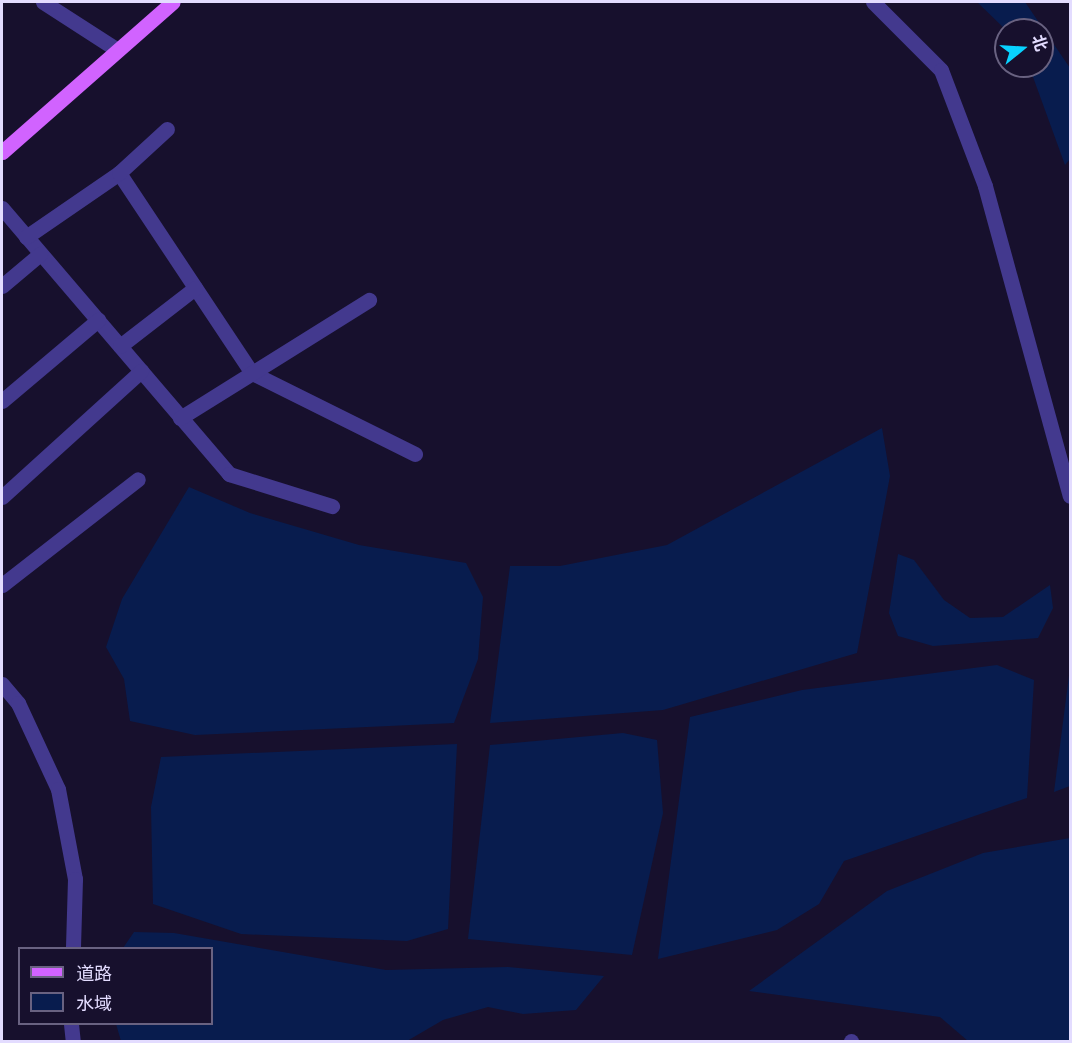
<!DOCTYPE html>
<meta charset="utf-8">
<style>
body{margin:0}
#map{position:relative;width:1072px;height:1043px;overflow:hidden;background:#17102d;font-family:Karla,"Noto Sans SC",sans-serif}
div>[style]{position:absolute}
.water>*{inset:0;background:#081c4e}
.minor>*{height:15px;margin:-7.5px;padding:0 7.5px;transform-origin:7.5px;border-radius:7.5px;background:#43398e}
.major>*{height:15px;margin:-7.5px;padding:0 7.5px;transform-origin:7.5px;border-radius:7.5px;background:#d163ff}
span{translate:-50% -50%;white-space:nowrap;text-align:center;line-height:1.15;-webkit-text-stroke:6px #17102d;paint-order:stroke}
.frame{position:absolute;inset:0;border:3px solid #e3dcff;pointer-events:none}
.legend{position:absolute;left:18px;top:947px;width:195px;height:78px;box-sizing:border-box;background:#17102d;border:2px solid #696281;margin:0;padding:8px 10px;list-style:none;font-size:18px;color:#e3dcff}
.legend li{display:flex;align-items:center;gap:12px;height:30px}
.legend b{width:30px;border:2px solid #696281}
.north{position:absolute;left:994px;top:18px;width:60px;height:60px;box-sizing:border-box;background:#17102d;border:2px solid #696281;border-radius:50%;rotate:72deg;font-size:16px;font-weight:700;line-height:24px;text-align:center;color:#e3dcff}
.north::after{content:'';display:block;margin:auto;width:21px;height:27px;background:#08d2ff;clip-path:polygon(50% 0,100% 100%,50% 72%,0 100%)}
</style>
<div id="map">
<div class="water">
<i style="clip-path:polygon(977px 2px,1025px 2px,1070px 68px,1070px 159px,1065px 165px,1029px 66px,1042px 66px,1042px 30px,1006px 30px)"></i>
<i style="clip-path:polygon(882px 428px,890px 476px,857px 653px,663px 710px,490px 723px,510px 566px,560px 566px,667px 545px)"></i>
<i style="clip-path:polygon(189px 487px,250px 513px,359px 545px,466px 563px,483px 597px,478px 659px,454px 723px,195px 735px,130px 721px,124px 679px,106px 647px,122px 599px)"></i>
<i style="clip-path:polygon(898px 554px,914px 560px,944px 600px,970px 618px,1003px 617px,1050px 585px,1053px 608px,1038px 638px,933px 646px,898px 636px,889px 613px)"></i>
<i style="clip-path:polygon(997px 665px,1034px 680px,1027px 798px,844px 861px,819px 904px,777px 930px,658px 959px,690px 717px,802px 690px)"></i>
<i style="clip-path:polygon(1070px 668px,1070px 786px,1054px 792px)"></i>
<i style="clip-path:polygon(623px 733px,657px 740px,663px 813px,632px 955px,468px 939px,490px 745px)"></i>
<i style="clip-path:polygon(457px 744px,448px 929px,407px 941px,241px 934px,153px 904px,151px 807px,161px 757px)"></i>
<i style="clip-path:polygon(1070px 838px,1070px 1041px,968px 1041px,940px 1017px,749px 991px,887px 891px,983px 853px)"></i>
<i style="clip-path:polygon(134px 932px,174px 933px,386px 970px,508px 967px,604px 976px,576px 1010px,523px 1014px,488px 1007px,443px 1020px,407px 1041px,121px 1041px,116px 1024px,212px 1024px,212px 948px,123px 948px)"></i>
</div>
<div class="minor">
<i style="left:43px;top:2px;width:87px;rotate:32.8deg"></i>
<i style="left:873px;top:2px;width:96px;rotate:45deg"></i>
<i style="left:941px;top:70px;width:124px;rotate:69.2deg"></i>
<i style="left:985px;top:186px;width:321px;rotate:74.7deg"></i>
<i style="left:119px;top:173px;width:240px;rotate:56.4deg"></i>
<i style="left:252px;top:373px;width:182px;rotate:26.4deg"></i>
<i style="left:2px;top:208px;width:350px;rotate:49.5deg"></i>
<i style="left:229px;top:474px;width:108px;rotate:17.3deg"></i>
<i style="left:26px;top:237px;width:113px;rotate:-34.5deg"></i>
<i style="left:119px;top:173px;width:65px;rotate:-42.5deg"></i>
<i style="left:2px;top:286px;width:50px;rotate:-40.1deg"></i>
<i style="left:120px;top:346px;width:95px;rotate:-37.7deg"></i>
<i style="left:2px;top:401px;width:126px;rotate:-40.2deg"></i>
<i style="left:180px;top:418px;width:223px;rotate:-32deg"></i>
<i style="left:2px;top:497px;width:188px;rotate:-42.2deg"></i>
<i style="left:2px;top:585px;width:172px;rotate:-37.9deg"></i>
<i style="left:2px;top:684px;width:25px;rotate:50deg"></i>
<i style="left:18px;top:703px;width:95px;rotate:65.1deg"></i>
<i style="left:58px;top:789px;width:92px;rotate:79.3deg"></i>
<i style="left:75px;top:879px;width:69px;rotate:91.7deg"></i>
<i style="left:71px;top:1024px;width:18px;rotate:84deg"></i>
<i style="left:851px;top:1042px;width:1px;rotate:-90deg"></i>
</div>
<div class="major">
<i style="left:2px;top:152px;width:227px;rotate:-41.3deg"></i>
</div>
<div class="frame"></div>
<ul class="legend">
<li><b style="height:8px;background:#d163ff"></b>道路</li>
<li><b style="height:16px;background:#081c4e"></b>水域</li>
</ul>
<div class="north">北</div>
</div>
